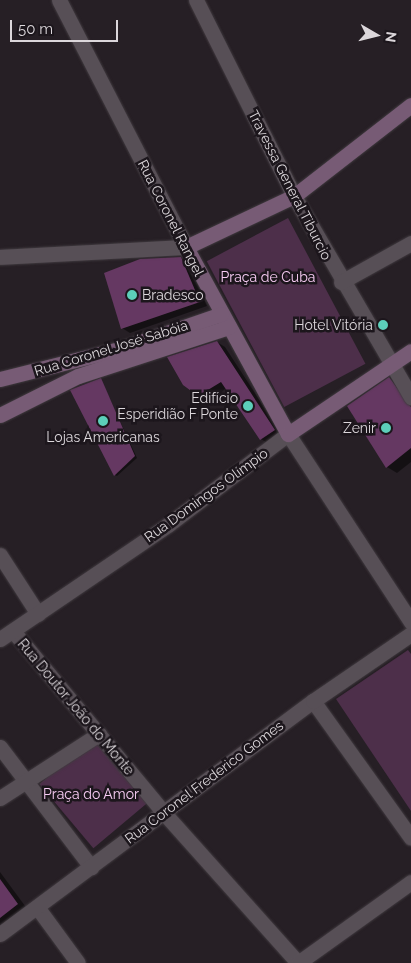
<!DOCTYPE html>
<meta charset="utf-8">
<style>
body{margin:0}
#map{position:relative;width:411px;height:963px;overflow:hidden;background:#261f25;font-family:Raleway,sans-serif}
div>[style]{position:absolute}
.green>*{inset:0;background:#4d2f4a;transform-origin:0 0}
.shadow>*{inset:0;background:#0007}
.building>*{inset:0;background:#653862}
.roads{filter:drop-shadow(0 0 1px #403a3f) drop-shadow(0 0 1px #403a3f)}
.minor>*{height:15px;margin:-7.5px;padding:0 7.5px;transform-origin:7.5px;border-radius:7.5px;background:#574f56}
.tertiary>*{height:15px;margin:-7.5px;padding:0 7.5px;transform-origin:7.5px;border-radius:7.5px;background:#574f56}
.secondary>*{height:15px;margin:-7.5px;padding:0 7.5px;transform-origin:7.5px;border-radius:7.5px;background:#775b75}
.dots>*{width:14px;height:14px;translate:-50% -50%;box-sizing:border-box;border:2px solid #1c161c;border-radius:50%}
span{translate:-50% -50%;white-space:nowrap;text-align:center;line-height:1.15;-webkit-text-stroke:5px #1c161c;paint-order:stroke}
.street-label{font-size:14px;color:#dcd7db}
.park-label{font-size:14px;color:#f8ccf4}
.poi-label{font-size:14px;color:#dcd7db}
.left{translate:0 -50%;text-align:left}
.right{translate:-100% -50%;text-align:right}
.north{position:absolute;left:351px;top:10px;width:50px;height:50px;-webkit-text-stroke:4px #1c161c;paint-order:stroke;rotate:98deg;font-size:14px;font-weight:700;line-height:20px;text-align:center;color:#dcd7db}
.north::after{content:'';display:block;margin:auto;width:18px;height:22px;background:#dcd7db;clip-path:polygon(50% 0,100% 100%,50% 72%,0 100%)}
.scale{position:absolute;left:10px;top:20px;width:108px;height:22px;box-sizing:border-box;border:2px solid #dcd7db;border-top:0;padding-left:6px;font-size:15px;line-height:18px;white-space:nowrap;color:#dcd7db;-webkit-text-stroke:4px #1c161c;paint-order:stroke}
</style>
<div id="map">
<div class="green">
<i style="left:288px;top:218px;width:165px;height:92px;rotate:62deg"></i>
<i style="clip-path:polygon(408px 650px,411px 654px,411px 811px,336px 699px)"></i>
<i style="left:93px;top:739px;width:84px;height:70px;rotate:50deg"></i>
</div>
<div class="shadow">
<i style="clip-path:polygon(180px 258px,188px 263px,207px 306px,130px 333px,122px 328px)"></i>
<i style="clip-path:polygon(217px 342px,225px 347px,282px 435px,269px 444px,261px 439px,227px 388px,206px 400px,198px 395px)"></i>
<i style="clip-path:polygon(389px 379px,411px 402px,411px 462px,397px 473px,387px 467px,349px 406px)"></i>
<i style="clip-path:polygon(101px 380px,137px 458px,117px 476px,115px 475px)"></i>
<i style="clip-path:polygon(0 872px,28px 910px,0 931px)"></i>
</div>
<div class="building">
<i style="clip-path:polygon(181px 257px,200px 302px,121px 329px,104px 273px,140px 259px)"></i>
<i style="clip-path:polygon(217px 341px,275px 430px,260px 440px,221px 382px,198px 396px,183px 385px,167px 357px)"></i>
<i style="clip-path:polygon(389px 377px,411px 407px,411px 448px,386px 468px,347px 406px)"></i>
<i style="clip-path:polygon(101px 378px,135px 456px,114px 476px,70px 390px)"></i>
<i style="clip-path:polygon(0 879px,18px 904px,0 918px)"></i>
</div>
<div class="roads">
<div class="minor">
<i style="left:59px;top:0;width:278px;rotate:62.8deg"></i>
<i style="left:196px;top:0;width:219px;rotate:63.4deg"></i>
<i style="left:294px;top:196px;width:233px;rotate:59.8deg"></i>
<i style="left:341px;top:282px;width:80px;rotate:-29.1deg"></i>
<i style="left:0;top:555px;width:70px;rotate:57.2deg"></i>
<i style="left:13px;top:631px;width:238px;rotate:50.3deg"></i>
<i style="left:165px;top:814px;width:200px;rotate:48.2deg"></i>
<i style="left:0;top:639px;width:204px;rotate:-34.2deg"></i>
<i style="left:169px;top:524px;width:149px;rotate:-37.1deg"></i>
<i style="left:313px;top:701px;width:168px;rotate:54.4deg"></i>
<i style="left:0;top:747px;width:151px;rotate:52.8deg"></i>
<i style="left:0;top:798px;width:118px;rotate:-32.9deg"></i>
<i style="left:37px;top:907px;width:69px;rotate:53.8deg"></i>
<i style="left:0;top:934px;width:390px;rotate:-36.7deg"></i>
<i style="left:313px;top:701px;width:119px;rotate:-34.4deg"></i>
</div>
<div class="tertiary">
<i style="left:0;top:257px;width:186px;rotate:-3.1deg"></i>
<i style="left:288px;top:434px;width:225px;rotate:56.8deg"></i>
<i style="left:298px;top:963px;width:139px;rotate:-35.6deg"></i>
</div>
<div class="secondary">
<i style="left:411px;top:105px;width:148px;rotate:142.1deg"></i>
<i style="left:294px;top:196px;width:119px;rotate:154.7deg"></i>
<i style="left:186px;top:247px;width:213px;rotate:61.4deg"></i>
<i style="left:288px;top:434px;width:148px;rotate:-34deg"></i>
<i style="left:0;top:379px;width:127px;rotate:-14.1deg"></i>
<i style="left:123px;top:348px;width:104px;rotate:-19.1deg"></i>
<i style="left:0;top:415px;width:87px;rotate:-26.6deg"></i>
<i style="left:78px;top:376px;width:159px;rotate:-18deg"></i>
</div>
</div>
<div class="dots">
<i style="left:132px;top:295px;background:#5cceba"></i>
<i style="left:383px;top:325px;background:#5cceba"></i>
<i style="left:248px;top:406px;background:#5cceba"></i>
<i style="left:103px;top:421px;background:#5cceba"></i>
<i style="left:386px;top:428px;background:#5cceba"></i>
</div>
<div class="street-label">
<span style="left:290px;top:185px;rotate:63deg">Travessa General Tiburcio</span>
<span style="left:171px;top:218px;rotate:63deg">Rua Coronel Rangel</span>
<span style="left:111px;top:348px;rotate:-17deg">Rua Coronel José Sabóia</span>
<span style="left:206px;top:495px;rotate:-36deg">Rua Domingos Olímpio</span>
<span style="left:76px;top:707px;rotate:50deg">Rua Doutor João do Monte</span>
<span style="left:204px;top:782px;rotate:-37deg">Rua Coronel Frederico Gomes</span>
</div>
<div class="park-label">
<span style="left:268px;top:277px">Praça de Cuba</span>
<span style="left:91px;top:794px">Praça do Amor</span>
</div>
<div class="poi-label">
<span class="left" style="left:142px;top:295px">Bradesco</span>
<span class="right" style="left:373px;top:325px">Hotel Vitória</span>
<span class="right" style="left:238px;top:406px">Edifício<br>Esperidião F Ponte</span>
<span class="right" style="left:376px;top:428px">Zenir</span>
<span style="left:103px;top:437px">Lojas Americanas</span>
</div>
<div class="north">N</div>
<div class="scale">50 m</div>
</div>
